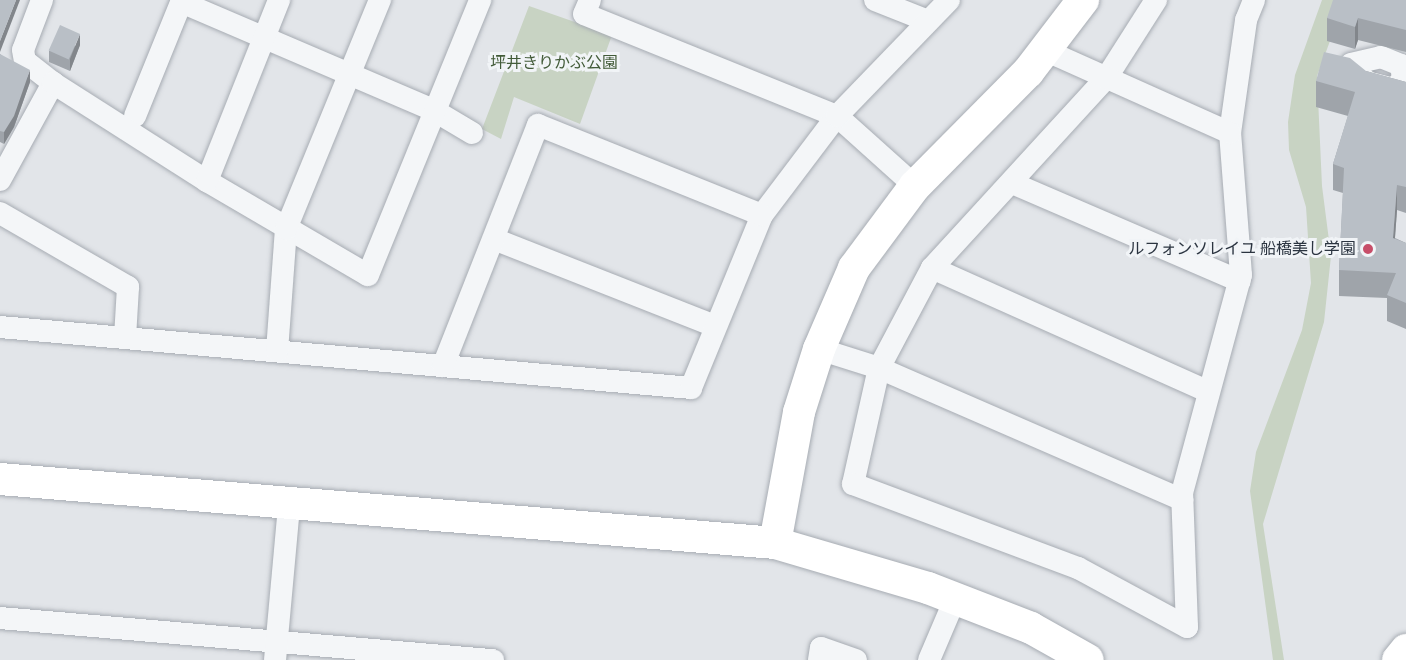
<!DOCTYPE html>
<meta charset="utf-8">
<style>
body{margin:0}
#map{position:relative;width:1406px;height:660px;overflow:hidden;background:#e2e5e9;font-family:"Nunito Sans","Noto Sans JP",sans-serif}
div>[style]{position:absolute}
.green>*{inset:0;background:#c8d3c3}
.roads{filter:drop-shadow(0 0 2px #a7acb3) drop-shadow(0 0 2px #a7acb3)}
.street>*{height:22px;margin:-11px;padding:0 11px;transform-origin:11px;border-radius:11px;background:#f4f6f8}
.secondary>*{height:32px;margin:-16px;padding:0 16px;transform-origin:16px;border-radius:16px;background:#fff}
.wall>*{inset:0;background:#9fa4aa}
.shaded-wall>*{inset:0;background:#82868b}
.building>*{inset:0;background:#b9bfc6;transform-origin:0 0}
.dots>*{width:16px;height:16px;translate:-50% -50%;box-sizing:border-box;border:3px solid #f1f4f7;border-radius:50%}
span{translate:-50% -50%;white-space:nowrap;text-align:center;line-height:1.15;-webkit-text-stroke:6px #f1f4f7;paint-order:stroke}
.park-label{font-size:16px;color:#425b39}
.poi-label{font-size:16px;color:#2b3440}
.right{translate:-100% -50%;text-align:right}
</style>
<div id="map">
<div class="green">
<i style="clip-path:polygon(1322px 0,1354px 0,1343px 6px,1317px 76px,1322px 186px,1331px 256px,1324px 322px,1263px 524px,1284px 660px,1273px 660px,1250px 491px,1256px 452px,1302px 330px,1311px 283px,1306px 207px,1289px 150px,1288px 122px,1295px 75px)"></i>
<i style="clip-path:polygon(529px 6px,612px 35px,580px 124px,514px 97px,501px 139px,482px 129px)"></i>
</div>
<div class="roads">
<div class="street">
<i style="left:42px;top:0;width:53px;rotate:110.8deg"></i>
<i style="left:23px;top:50px;width:11px;rotate:80deg"></i>
<i style="left:25px;top:61px;width:36px;rotate:38deg"></i>
<i style="left:590px;top:0;width:15px;rotate:113deg"></i>
<i style="left:584px;top:14px;width:273px;rotate:22deg"></i>
<i style="left:837px;top:116px;width:105px;rotate:41.9deg"></i>
<i style="left:875px;top:0;width:57px;rotate:21.6deg"></i>
<i style="left:1156px;top:0;width:91px;rotate:122.5deg"></i>
<i style="left:1107px;top:77px;width:259px;rotate:132.5deg"></i>
<i style="left:932px;top:268px;width:113px;rotate:117.9deg"></i>
<i style="left:879px;top:368px;width:119px;rotate:102.6deg"></i>
<i style="left:853px;top:484px;width:240px;rotate:20.5deg"></i>
<i style="left:1078px;top:568px;width:124px;rotate:28.4deg"></i>
<i style="left:1187px;top:627px;width:134px;rotate:-92.1deg"></i>
<i style="left:1182px;top:493px;width:226px;rotate:-74.9deg"></i>
<i style="left:1241px;top:275px;width:142px;rotate:-94.4deg"></i>
<i style="left:1230px;top:133px;width:114px;rotate:-81.9deg"></i>
<i style="left:1246px;top:20px;width:22px;rotate:-68deg"></i>
<i style="left:181px;top:2px;width:276px;rotate:23.2deg"></i>
<i style="left:435px;top:111px;width:43px;rotate:30.7deg"></i>
<i style="left:1047px;top:47px;width:14px;rotate:39deg"></i>
<i style="left:1058px;top:56px;width:188px;rotate:24.1deg"></i>
<i style="left:1381px;top:57px;width:22px;rotate:22deg"></i>
<i style="left:1401px;top:65px;width:15px;rotate:82deg"></i>
<i style="left:1403px;top:80px;width:13px;rotate:138deg"></i>
<i style="left:1393px;top:89px;width:27px;rotate:-165deg"></i>
<i style="left:1367px;top:82px;width:24px;rotate:-132deg"></i>
<i style="left:1351px;top:64px;width:31px;rotate:-13deg"></i>
<i style="left:135px;top:116px;width:125px;rotate:-67.9deg"></i>
<i style="left:0;top:180px;width:111px;rotate:-61.3deg"></i>
<i style="left:53px;top:83px;width:183px;rotate:32.5deg"></i>
<i style="left:207px;top:181px;width:186px;rotate:30.3deg"></i>
<i style="left:368px;top:275px;width:297px;rotate:-67.8deg"></i>
<i style="left:207px;top:181px;width:195px;rotate:-68.3deg"></i>
<i style="left:1012px;top:183px;width:248px;rotate:23.3deg"></i>
<i style="left:0;top:213px;width:148px;rotate:30deg"></i>
<i style="left:128px;top:287px;width:50px;rotate:93.4deg"></i>
<i style="left:494px;top:239px;width:238px;rotate:21.5deg"></i>
<i style="left:932px;top:268px;width:303px;rotate:24.1deg"></i>
<i style="left:0;top:327px;width:694px;rotate:5.04deg"></i>
<i style="left:691px;top:388px;width:187px;rotate:-67.7deg"></i>
<i style="left:762px;top:215px;width:124px;rotate:-52.9deg"></i>
<i style="left:837px;top:116px;width:161px;rotate:-46deg"></i>
<i style="left:819px;top:349px;width:63px;rotate:17.6deg"></i>
<i style="left:879px;top:368px;width:331px;rotate:23.5deg"></i>
<i style="left:277px;top:351px;width:122px;rotate:-85.8deg"></i>
<i style="left:286px;top:229px;width:248px;rotate:-67.7deg"></i>
<i style="left:443px;top:366px;width:259px;rotate:-68.5deg"></i>
<i style="left:538px;top:125px;width:241px;rotate:21.9deg"></i>
<i style="left:0;top:618px;width:495px;rotate:4.9deg"></i>
<i style="left:275px;top:660px;width:156px;rotate:-84.8deg"></i>
<i style="left:819px;top:660px;width:12px;rotate:-81deg"></i>
<i style="left:821px;top:648px;width:37px;rotate:19deg"></i>
<i style="left:929px;top:660px;width:66px;rotate:-66.9deg"></i>
</div>
<div class="secondary">
<i style="left:0;top:479px;width:778px;rotate:4.72deg"></i>
<i style="left:775px;top:543px;width:159px;rotate:16.4deg"></i>
<i style="left:928px;top:588px;width:110px;rotate:21.2deg"></i>
<i style="left:1031px;top:628px;width:65px;rotate:29.3deg"></i>
<i style="left:775px;top:543px;width:133px;rotate:-79.6deg"></i>
<i style="left:799px;top:412px;width:66px;rotate:-72.4deg"></i>
<i style="left:819px;top:349px;width:88px;rotate:-66.6deg"></i>
<i style="left:854px;top:268px;width:102px;rotate:-53.4deg"></i>
<i style="left:915px;top:186px;width:161px;rotate:-45.3deg"></i>
<i style="left:1028px;top:72px;width:91px;rotate:-52.6deg"></i>
<i style="left:1398px;top:660px;width:13px;rotate:-51deg"></i>
</div>
</div>
<div class="wall">
<i style="clip-path:polygon(1406px 0,1406px 52px,1358px 40px,1355px 49px,1327px 41px,1327px 18px)"></i>
<i style="clip-path:polygon(80px 45px,70px 71px,49px 62px,49px 51px)"></i>
<i style="clip-path:polygon(0 54px,30px 82px,14px 127px,4px 144px,0 142px)"></i>
<i style="clip-path:polygon(1366px 71px,1406px 82px,1406px 213px,1397px 210px,1395px 238px,1406px 243px,1406px 329px,1387px 321px,1387px 298px,1339px 296px,1339px 270px,1343px 193px,1333px 190px,1333px 164px,1348px 116px,1316px 107px,1316px 81px)"></i>
</div>
<div class="shaded-wall">
<i style="clip-path:polygon(16px 0,20px 0,0 52px,0 41px)"></i>
<i style="clip-path:polygon(1358px 18px,1358px 40px,1355px 49px,1355px 27px)"></i>
<i style="clip-path:polygon(80px 34px,80px 45px,70px 71px,70px 59px)"></i>
<i style="clip-path:polygon(30px 70px,30px 82px,14px 127px,4px 144px,4px 132px)"></i>
<i style="clip-path:polygon(1397px 185px,1397px 210px,1393px 263px,1393px 238px)"></i>
</div>
<div class="building">
<i style="clip-path:polygon(0 0,16px 0,0 41px)"></i>
<i style="clip-path:polygon(1333px 0,1406px 0,1406px 30px,1358px 18px,1355px 27px,1327px 18px)"></i>
<i style="left:60px;top:25px;width:22px;height:28px;rotate:24deg"></i>
<i style="clip-path:polygon(1324px 52px,1350px 58px,1366px 71px,1406px 82px,1406px 187px,1397px 185px,1393px 238px,1406px 243px,1406px 303px,1387px 295px,1396px 273px,1339px 270px,1344px 168px,1333px 164px,1355px 92px,1316px 81px)"></i>
<i style="clip-path:polygon(0 54px,30px 70px,14px 116px,4px 132px,0 131px)"></i>
</div>
<div class="dots">
<i style="left:1368px;top:249px;background:#c74e69"></i>
</div>
<div class="park-label">
<span style="left:554px;top:63px">坪井きりかぶ公園</span>
</div>
<div class="poi-label">
<span class="right" style="left:1356px;top:249px">ルフォンソレイユ 船橋美し学園</span>
</div>
</div>
